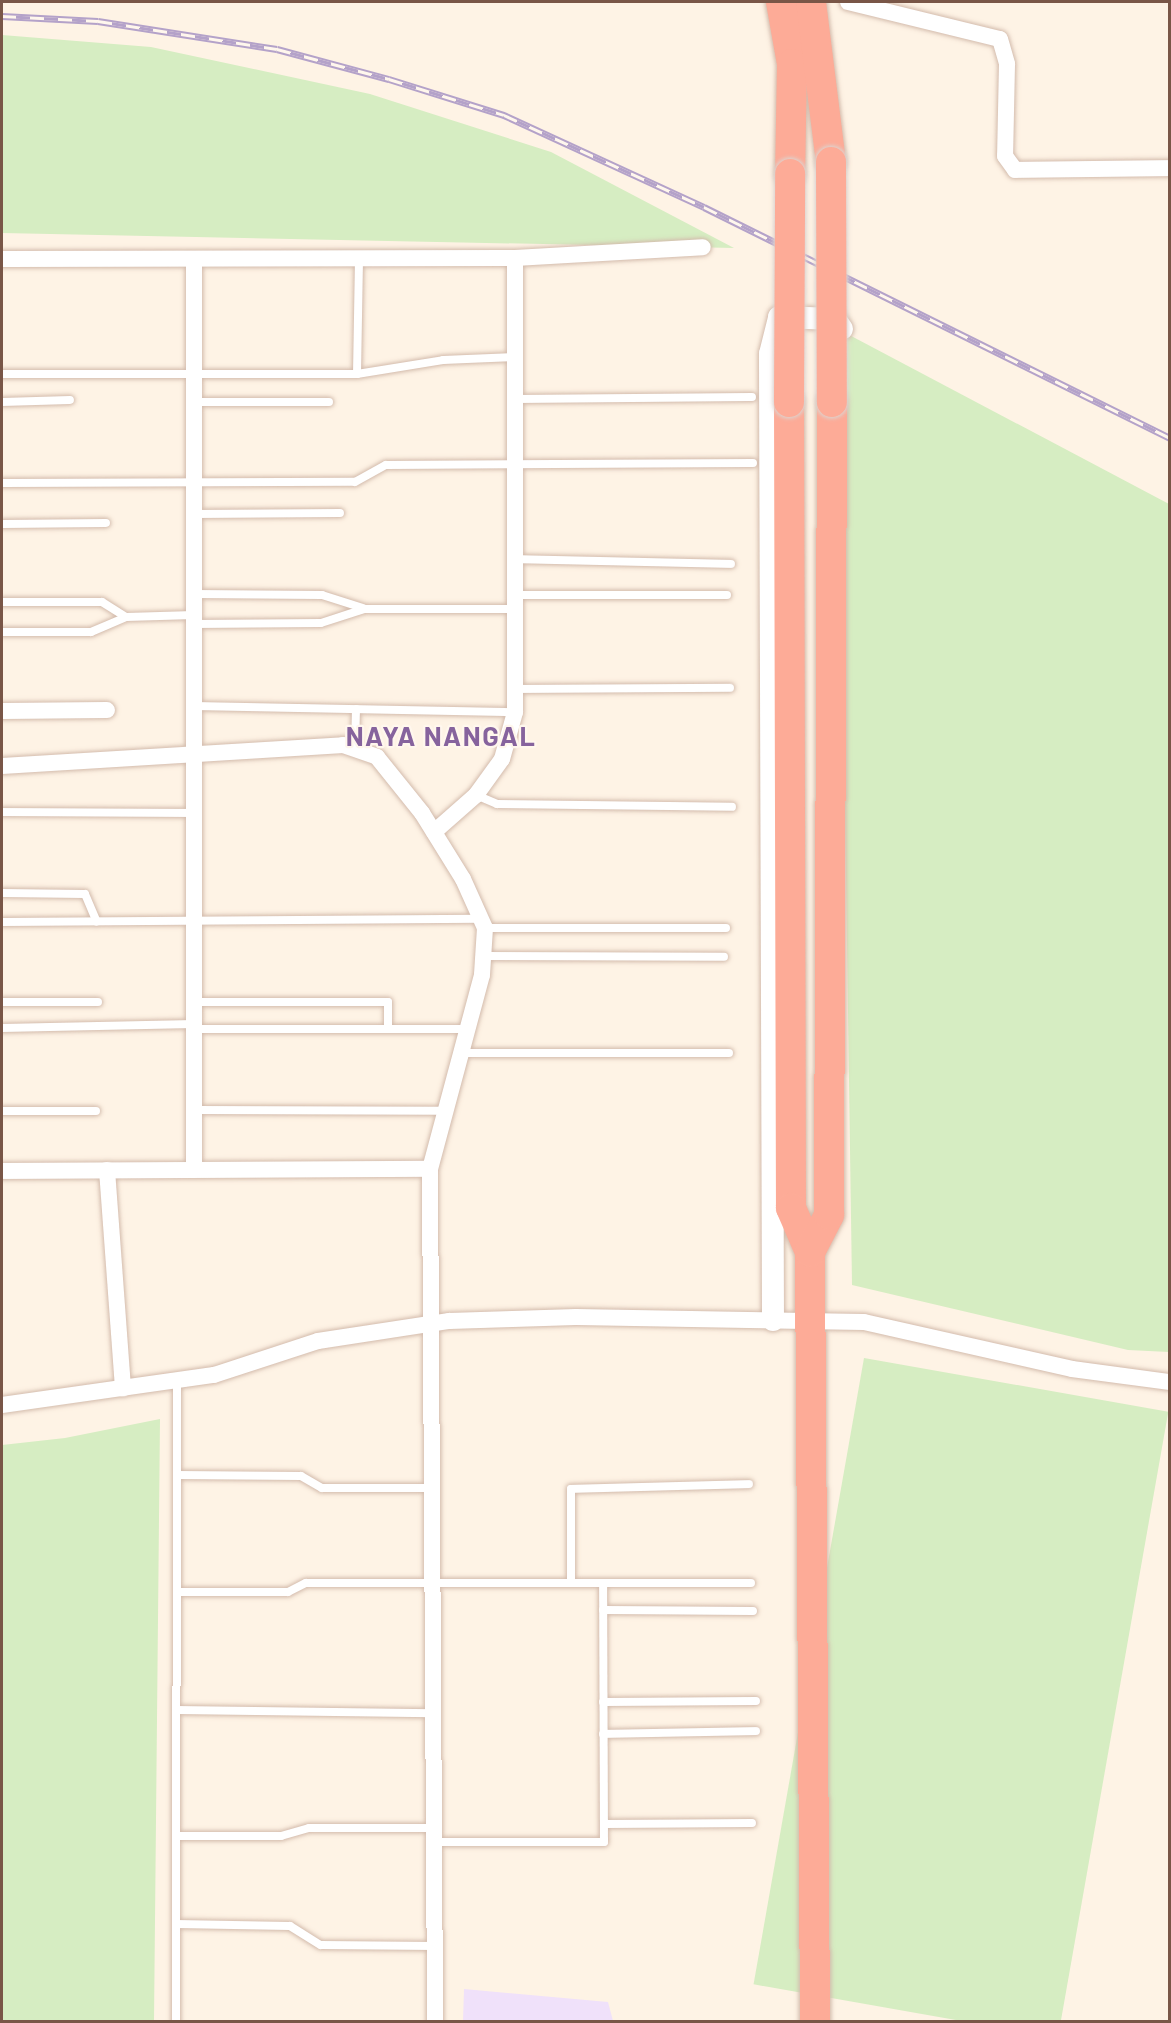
<!DOCTYPE html>
<style>
body{margin:0}
#map{position:relative;width:1171px;height:2023px;overflow:hidden;background:#fef3e5;font-family:Barlow,sans-serif}
div>[style]{position:absolute}
.education>*{inset:0;background:#f0e1fa}
.green>*{inset:0;background:#d6edc2;transform-origin:0 0}
.roads{filter:drop-shadow(0 0 2px #d3bbac) drop-shadow(0 0 2px #d3bbac)}
.lane>*{height:8px;margin:-4px;padding:0 4px;transform-origin:4px;border-radius:4px;background:#fff}
.street>*{height:16px;margin:-8px;padding:0 8px;transform-origin:8px;border-radius:8px;background:#fff}
.secondary>*{height:22px;margin:-11px;padding:0 11px;transform-origin:11px;border-radius:11px;background:#fff}
.highway>*{height:30px;margin:-15px;padding:0 15px;transform-origin:15px;border-radius:15px;background:#fdab97}
.rail>*{height:7px;margin-top:-3.5px;transform-origin:0;background:repeating-linear-gradient(90deg,#fff7ed 0 14px,#b4a2c9 0 28px);box-sizing:border-box;border-block:2px solid #b4a2c9}
.bridges{filter:drop-shadow(0 0 2px #dcd3cf) drop-shadow(0 0 2px #dcd3cf)}
.highway-bridge>*{height:30px;margin:-15px;padding:0 15px;transform-origin:15px;border-radius:15px;background:#fdab97}
span{translate:-50% -50%;white-space:nowrap;text-align:center;line-height:1.15;-webkit-text-stroke:4.5px #fff7ed;paint-order:stroke}
.district-label{font-size:27px;color:#86639d;font-weight:700;letter-spacing:1.5px}
.frame{position:absolute;inset:0;border:3px solid #795647;pointer-events:none}
</style>
<div id="map">
<div class="education">
<i style="clip-path:polygon(464px 1989px,608px 2002px,613px 2021px,463px 2021px)"></i>
</div>
<div class="green">
<i style="clip-path:polygon(2px 35px,151px 47px,370px 94px,551px 152px,734px 248px,2px 233px)"></i>
<i style="clip-path:polygon(838px 329px,1169px 504px,1169px 1352px,1128px 1350px,852px 1285px)"></i>
<i style="left:864px;top:1358px;width:309px;height:636px;rotate:10deg"></i>
<i style="clip-path:polygon(160px 1419px,154px 2021px,2px 2021px,2px 1445px,65px 1438px)"></i>
</div>
<div class="roads">
<div class="lane">
<i style="left:2px;top:374px;width:355px"></i>
<i style="left:357px;top:374px;width:116px;rotate:-89deg"></i>
<i style="left:357px;top:374px;width:87px;rotate:-9.2deg"></i>
<i style="left:443px;top:360px;width:72px;rotate:-2.4deg"></i>
<i style="left:515px;top:399px;width:237px;rotate:-0.5deg"></i>
<i style="left:2px;top:402px;width:68px;rotate:-1.7deg"></i>
<i style="left:194px;top:402px;width:135px"></i>
<i style="left:2px;top:483px;width:353px;rotate:-0.2deg"></i>
<i style="left:355px;top:482px;width:35px;rotate:-29deg"></i>
<i style="left:386px;top:465px;width:367px;rotate:-0.3deg"></i>
<i style="left:194px;top:514px;width:146px;rotate:-0.4deg"></i>
<i style="left:2px;top:524px;width:104px;rotate:-0.6deg"></i>
<i style="left:514px;top:559px;width:217px;rotate:1.3deg"></i>
<i style="left:194px;top:594px;width:128px;rotate:0.4deg"></i>
<i style="left:322px;top:595px;width:43px;rotate:17.6deg"></i>
<i style="left:513px;top:595px;width:214px"></i>
<i style="left:2px;top:602px;width:100px"></i>
<i style="left:102px;top:602px;width:28px;rotate:32deg"></i>
<i style="left:194px;top:624px;width:127px;rotate:-0.5deg"></i>
<i style="left:321px;top:623px;width:45px;rotate:-18deg"></i>
<i style="left:364px;top:609px;width:148px"></i>
<i style="left:2px;top:632px;width:89px"></i>
<i style="left:91px;top:632px;width:38px;rotate:-23deg"></i>
<i style="left:126px;top:617px;width:68px;rotate:-1.7deg"></i>
<i style="left:514px;top:689px;width:216px;rotate:-0.3deg"></i>
<i style="left:194px;top:706px;width:321px;rotate:1.1deg"></i>
<i style="left:355px;top:749px;width:40px;rotate:-88.6deg"></i>
<i style="left:476px;top:795px;width:23px;rotate:23deg"></i>
<i style="left:497px;top:804px;width:235px;rotate:0.7deg"></i>
<i style="left:2px;top:812px;width:192px;rotate:0.3deg"></i>
<i style="left:2px;top:893px;width:83px;rotate:0.7deg"></i>
<i style="left:85px;top:894px;width:30px;rotate:67deg"></i>
<i style="left:2px;top:922px;width:479px;rotate:-0.4deg"></i>
<i style="left:485px;top:928px;width:241px"></i>
<i style="left:483px;top:956px;width:241px;rotate:0.2deg"></i>
<i style="left:2px;top:1002px;width:96px"></i>
<i style="left:194px;top:1002px;width:194px"></i>
<i style="left:388px;top:1002px;width:27px;rotate:90deg"></i>
<i style="left:2px;top:1028px;width:192px;rotate:-1.2deg"></i>
<i style="left:194px;top:1029px;width:272px"></i>
<i style="left:460px;top:1053px;width:269px"></i>
<i style="left:194px;top:1110px;width:250px;rotate:0.2deg"></i>
<i style="left:2px;top:1111px;width:94px"></i>
<i style="left:177px;top:1475px;width:124px;rotate:0.5deg"></i>
<i style="left:301px;top:1476px;width:24px;rotate:30deg"></i>
<i style="left:322px;top:1488px;width:112px"></i>
<i style="left:571px;top:1583px;width:94px;rotate:-90deg"></i>
<i style="left:571px;top:1489px;width:178px;rotate:-1.6deg"></i>
<i style="left:177px;top:1592px;width:111px"></i>
<i style="left:288px;top:1592px;width:20px;rotate:-27deg"></i>
<i style="left:306px;top:1583px;width:445px"></i>
<i style="left:603px;top:1610px;width:150px;rotate:0.4deg"></i>
<i style="left:603px;top:1702px;width:153px;rotate:-0.4deg"></i>
<i style="left:176px;top:1710px;width:258px;rotate:0.7deg"></i>
<i style="left:603px;top:1734px;width:153px;rotate:-1.1deg"></i>
<i style="left:604px;top:1824px;width:148px;rotate:-0.4deg"></i>
<i style="left:176px;top:1836px;width:105px"></i>
<i style="left:281px;top:1836px;width:29px;rotate:-16deg"></i>
<i style="left:309px;top:1828px;width:125px"></i>
<i style="left:435px;top:1842px;width:169px"></i>
<i style="left:604px;top:1842px;width:259px;rotate:-90.2deg"></i>
<i style="left:176px;top:1924px;width:114px;rotate:1deg"></i>
<i style="left:290px;top:1926px;width:36px;rotate:32deg"></i>
<i style="left:321px;top:1945px;width:114px;rotate:0.5deg"></i>
<i style="left:176px;top:2022px;width:642px;rotate:-89.91deg"></i>
</div>
<div class="street">
<i style="left:848px;top:2px;width:156px;rotate:13.7deg"></i>
<i style="left:1000px;top:39px;width:26px;rotate:74deg"></i>
<i style="left:1007px;top:64px;width:92px;rotate:91.2deg"></i>
<i style="left:1005px;top:156px;width:17px;rotate:54deg"></i>
<i style="left:1015px;top:170px;width:155px;rotate:-0.7deg"></i>
<i style="left:2px;top:259px;width:513px;rotate:-0.11deg"></i>
<i style="left:515px;top:258px;width:188px;rotate:-3.3deg"></i>
<i style="left:2px;top:711px;width:105px;rotate:-0.5deg"></i>
<i style="left:2px;top:766px;width:342px;rotate:-3.5deg"></i>
<i style="left:343px;top:745px;width:36px;rotate:19deg"></i>
<i style="left:377px;top:757px;width:72px;rotate:51.2deg"></i>
<i style="left:422px;top:813px;width:78px;rotate:58.2deg"></i>
<i style="left:463px;top:879px;width:54px;rotate:65.8deg"></i>
<i style="left:485px;top:928px;width:47px;rotate:93.7deg"></i>
<i style="left:482px;top:975px;width:201px;rotate:105deg"></i>
<i style="left:430px;top:1169px;width:853px;rotate:89.66deg"></i>
<i style="left:434px;top:832px;width:56px;rotate:-41.4deg"></i>
<i style="left:476px;top:795px;width:44px;rotate:-54.2deg"></i>
<i style="left:502px;top:759px;width:49px;rotate:-74.5deg"></i>
<i style="left:515px;top:712px;width:454px;rotate:-90deg"></i>
<i style="left:107px;top:1170px;width:219px;rotate:85.8deg"></i>
<i style="left:194px;top:1170px;width:911px;rotate:-90deg"></i>
<i style="left:2px;top:1171px;width:428px;rotate:-0.3deg"></i>
<i style="left:2px;top:1405px;width:214px;rotate:-8.1deg"></i>
<i style="left:214px;top:1375px;width:109px;rotate:-18.1deg"></i>
<i style="left:318px;top:1341px;width:133px;rotate:-8.7deg"></i>
<i style="left:449px;top:1321px;width:127px;rotate:-1.8deg"></i>
<i style="left:576px;top:1317px;width:288px;rotate:1deg"></i>
<i style="left:864px;top:1322px;width:213px;rotate:12.7deg"></i>
<i style="left:1072px;top:1369px;width:99px;rotate:7.6deg"></i>
</div>
<div class="secondary">
<i style="left:773px;top:1320px;width:966px;rotate:-90.18deg"></i>
<i style="left:770px;top:354px;width:38px;rotate:-76deg"></i>
<i style="left:779px;top:317px;width:56px;rotate:2deg"></i>
<i style="left:835px;top:319px;width:12px;rotate:55deg"></i>
</div>
<div class="highway">
<i style="left:781px;top:2px;width:63px;rotate:79.9deg"></i>
<i style="left:792px;top:64px;width:110px;rotate:91deg"></i>
<i style="left:811px;top:2px;width:161px;rotate:82.9deg"></i>
<i style="left:789px;top:402px;width:806px;rotate:89.86deg"></i>
<i style="left:791px;top:1208px;width:48px;rotate:66.6deg"></i>
<i style="left:810px;top:1252px;width:770px;rotate:89.63deg"></i>
<i style="left:810px;top:1252px;width:42px;rotate:-62.8deg"></i>
<i style="left:829px;top:1215px;width:813px;rotate:-89.79deg"></i>
</div>
</div>
<div class="rail">
<i style="left:2px;top:16px;width:96px;rotate:3deg"></i>
<i style="left:98px;top:21px;width:181px;rotate:8.9deg"></i>
<i style="left:277px;top:49px;width:116px;rotate:15deg"></i>
<i style="left:389px;top:79px;width:121px;rotate:17.4deg"></i>
<i style="left:504px;top:115px;width:220px;rotate:24.7deg"></i>
<i style="left:704px;top:207px;width:520px;rotate:26.37deg"></i>
</div>
<div class="bridges">
<div class="highway-bridge">
<i style="left:831px;top:162px;width:240px;rotate:89.8deg"></i>
<i style="left:789px;top:402px;width:228px;rotate:-89.7deg"></i>
</div>
</div>
<div class="district-label">
<span style="left:441px;top:736px">NAYA NANGAL</span>
</div>
<div class="frame"></div>
</div>
